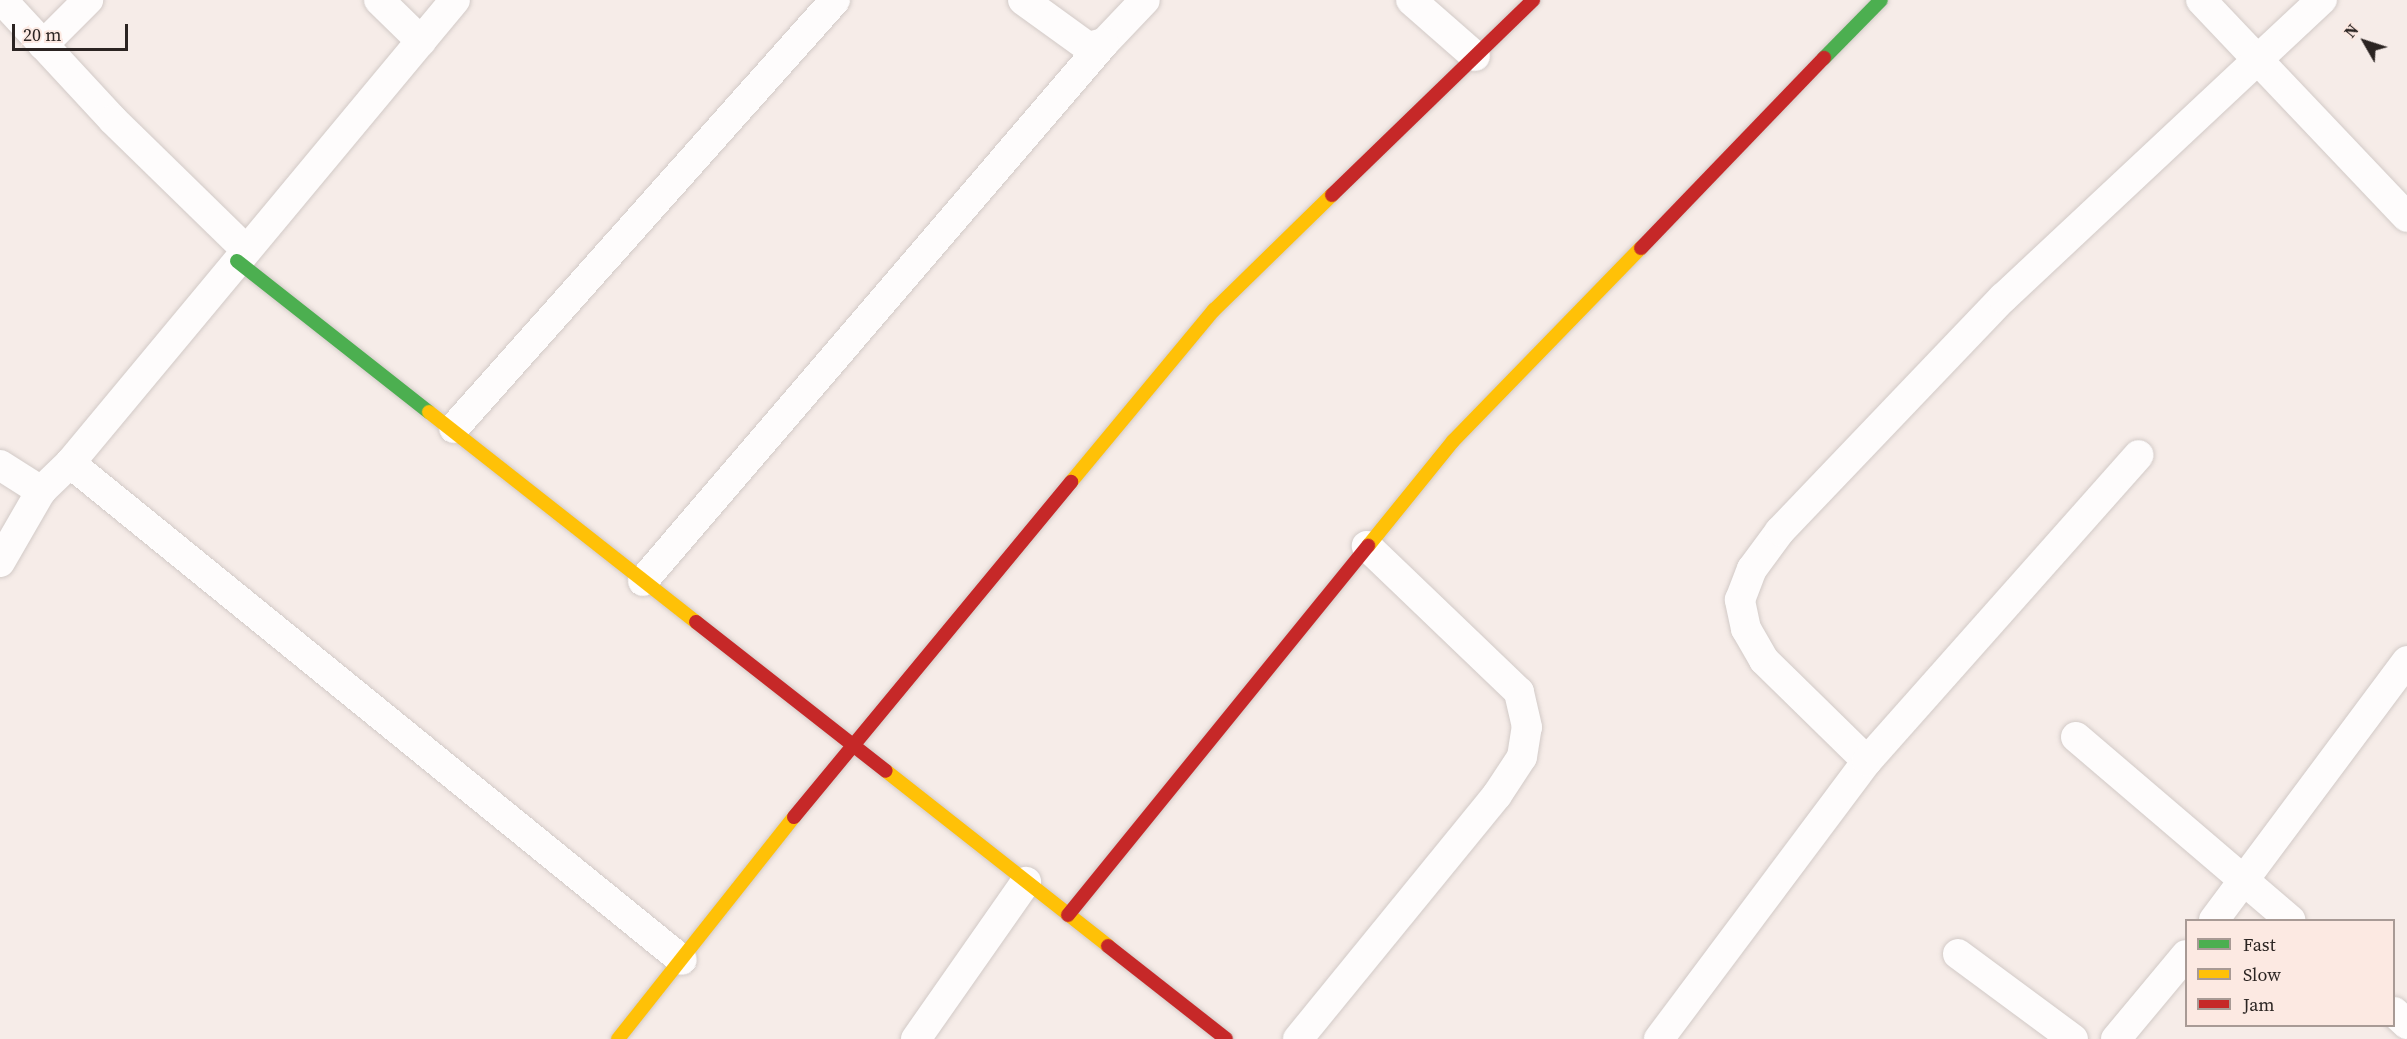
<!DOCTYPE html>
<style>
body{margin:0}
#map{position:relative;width:2407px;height:1039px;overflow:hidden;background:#f6ece8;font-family:"Source Serif 4",serif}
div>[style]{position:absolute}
.roads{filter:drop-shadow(0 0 2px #d2cac7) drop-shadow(0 0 2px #d2cac7)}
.street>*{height:30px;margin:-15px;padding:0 15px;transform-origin:15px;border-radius:15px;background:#fefcfc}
.fast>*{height:14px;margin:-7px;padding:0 7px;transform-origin:7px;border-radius:7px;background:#4caf50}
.slow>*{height:14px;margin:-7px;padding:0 7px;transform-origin:7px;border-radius:7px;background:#ffc107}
.jam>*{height:14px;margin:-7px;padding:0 7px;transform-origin:7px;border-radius:7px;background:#c62828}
span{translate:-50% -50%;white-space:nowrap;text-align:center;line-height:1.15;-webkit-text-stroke:6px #fce9e2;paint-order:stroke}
.legend{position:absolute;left:2185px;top:919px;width:210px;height:108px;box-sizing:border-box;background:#fce9e2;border:2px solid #a89a95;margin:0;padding:8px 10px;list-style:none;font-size:18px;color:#2b2422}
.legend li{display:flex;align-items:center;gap:12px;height:30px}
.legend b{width:30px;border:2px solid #a89a95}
.north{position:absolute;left:2335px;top:12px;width:60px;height:60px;-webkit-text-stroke:4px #fce9e2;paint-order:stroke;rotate:309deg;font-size:16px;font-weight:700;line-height:24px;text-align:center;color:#2b2422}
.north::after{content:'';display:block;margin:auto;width:21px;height:27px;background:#2b2422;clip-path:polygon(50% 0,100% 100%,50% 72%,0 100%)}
.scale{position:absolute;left:12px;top:24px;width:116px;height:27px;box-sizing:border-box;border:3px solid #2b2422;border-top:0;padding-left:8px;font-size:18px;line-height:21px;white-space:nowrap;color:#2b2422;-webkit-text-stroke:4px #fce9e2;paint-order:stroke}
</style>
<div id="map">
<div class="roads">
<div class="street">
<i style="left:2px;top:0;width:163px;rotate:47.2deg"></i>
<i style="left:113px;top:120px;width:186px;rotate:44.3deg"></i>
<i style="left:379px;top:0;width:59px;rotate:44.3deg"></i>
<i style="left:1023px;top:0;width:80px;rotate:35.9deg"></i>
<i style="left:1088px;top:47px;width:16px;rotate:-14deg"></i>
<i style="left:1104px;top:43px;width:59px;rotate:-46.4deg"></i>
<i style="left:1411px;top:0;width:85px;rotate:41.2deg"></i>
<i style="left:2201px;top:0;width:299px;rotate:46.5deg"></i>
<i style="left:43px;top:45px;width:64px;rotate:-45deg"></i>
<i style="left:454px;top:428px;width:573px;rotate:-48.32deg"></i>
<i style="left:70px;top:463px;width:788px;rotate:39.08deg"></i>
<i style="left:0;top:465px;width:49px;rotate:32.4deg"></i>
<i style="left:0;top:562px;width:82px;rotate:-60deg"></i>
<i style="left:41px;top:491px;width:40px;rotate:-44deg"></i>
<i style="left:70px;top:463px;width:602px;rotate:-50.26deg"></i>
<i style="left:643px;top:581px;width:708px;rotate:-49.41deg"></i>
<i style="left:2076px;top:737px;width:282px;rotate:40.5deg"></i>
<i style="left:1867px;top:761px;width:144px;rotate:-135.6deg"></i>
<i style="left:1764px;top:660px;width:36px;rotate:-120deg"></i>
<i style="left:1746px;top:629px;width:30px;rotate:-102deg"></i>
<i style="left:1740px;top:600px;width:33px;rotate:-69deg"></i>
<i style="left:1752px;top:569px;width:47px;rotate:-53.6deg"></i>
<i style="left:1780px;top:531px;width:323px;rotate:-46.3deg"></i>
<i style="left:2003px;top:298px;width:437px;rotate:-43.1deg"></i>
<i style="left:2214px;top:920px;width:323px;rotate:-53.3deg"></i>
<i style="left:1958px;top:954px;width:143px;rotate:36.5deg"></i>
<i style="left:2394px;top:1012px;width:18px;rotate:43deg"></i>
<i style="left:916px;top:1039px;width:192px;rotate:-55deg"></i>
<i style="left:1298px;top:1039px;width:315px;rotate:-50.8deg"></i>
<i style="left:1497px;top:795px;width:45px;rotate:-56.7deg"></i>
<i style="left:1522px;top:757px;width:30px;rotate:-81deg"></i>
<i style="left:1527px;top:727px;width:36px;rotate:-103deg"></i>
<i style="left:1519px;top:692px;width:211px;rotate:-136.2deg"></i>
<i style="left:1659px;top:1039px;width:347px;rotate:-53.2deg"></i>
<i style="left:1867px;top:761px;width:409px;rotate:-48.4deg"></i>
<i style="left:2116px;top:1039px;width:109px;rotate:-50.2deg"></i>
</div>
<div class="fast">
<i style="left:1824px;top:58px;width:81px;rotate:-45.5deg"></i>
<i style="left:237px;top:261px;width:244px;rotate:38.2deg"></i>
</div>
<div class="slow">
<i style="left:429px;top:412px;width:340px;rotate:38.2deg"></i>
<i style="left:1071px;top:482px;width:224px;rotate:-50.3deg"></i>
<i style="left:1214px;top:310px;width:165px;rotate:-44.3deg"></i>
<i style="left:1368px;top:546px;width:135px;rotate:-51deg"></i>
<i style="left:1453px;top:441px;width:269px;rotate:-45.8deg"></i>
<i style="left:886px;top:771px;width:283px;rotate:38.2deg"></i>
<i style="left:618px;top:1039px;width:283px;rotate:-51.6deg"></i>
</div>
<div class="jam">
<i style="left:1332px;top:195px;width:280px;rotate:-44.1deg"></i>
<i style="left:1641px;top:248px;width:264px;rotate:-46.1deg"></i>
<i style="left:696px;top:622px;width:241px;rotate:38.1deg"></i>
<i style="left:794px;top:817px;width:435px;rotate:-50.4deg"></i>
<i style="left:1068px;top:915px;width:476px;rotate:-50.9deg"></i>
<i style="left:1108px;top:946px;width:150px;rotate:38.2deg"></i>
</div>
</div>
<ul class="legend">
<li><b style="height:8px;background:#4caf50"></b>Fast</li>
<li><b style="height:8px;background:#ffc107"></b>Slow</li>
<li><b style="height:8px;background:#c62828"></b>Jam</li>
</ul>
<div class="north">N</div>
<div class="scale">20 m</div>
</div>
